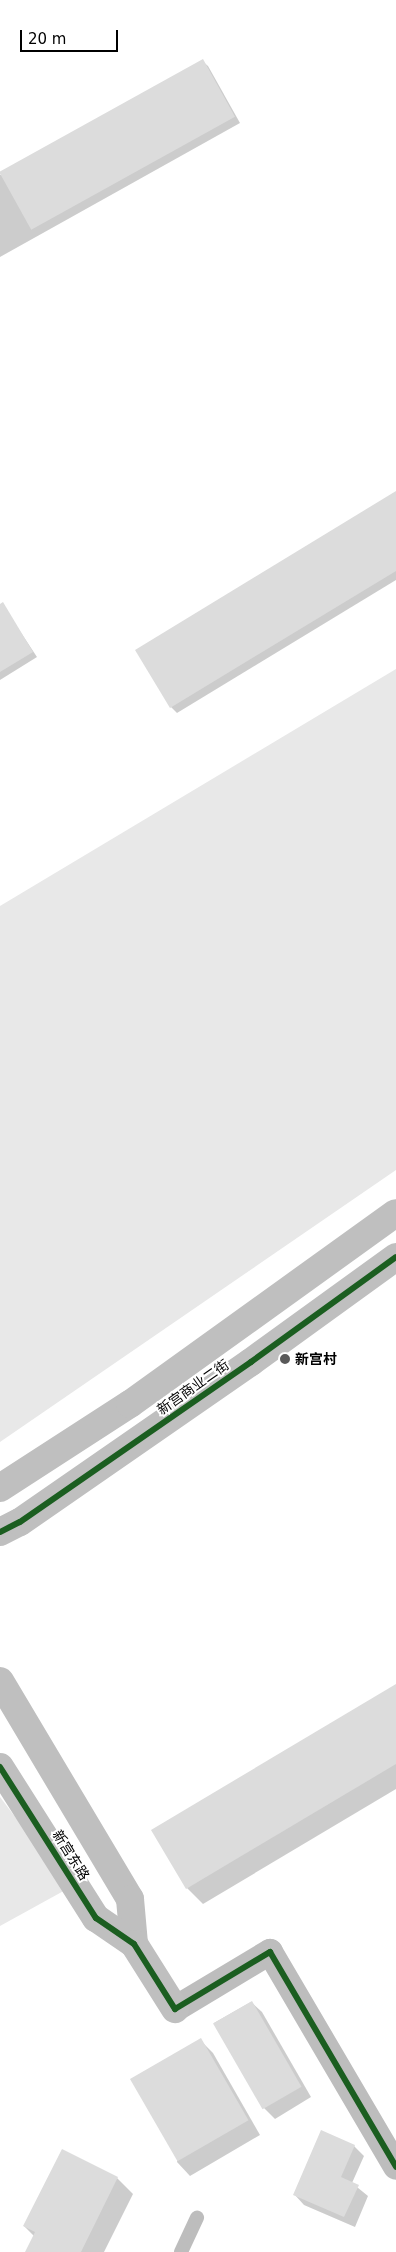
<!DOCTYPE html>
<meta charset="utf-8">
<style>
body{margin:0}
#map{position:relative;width:396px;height:2252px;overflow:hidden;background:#fff;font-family:"DejaVu Sans","Noto Sans SC",sans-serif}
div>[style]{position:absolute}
.green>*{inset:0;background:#e8e8e8}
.shadow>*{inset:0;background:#0003}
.building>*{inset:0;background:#dcdcdc;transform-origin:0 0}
.lane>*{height:14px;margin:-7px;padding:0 7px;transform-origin:7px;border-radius:7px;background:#bdbdbd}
.street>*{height:26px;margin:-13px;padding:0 13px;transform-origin:13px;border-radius:13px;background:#bdbdbd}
.secondary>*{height:28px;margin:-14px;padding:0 14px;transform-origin:14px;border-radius:14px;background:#bfbfbf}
.cycleway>*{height:6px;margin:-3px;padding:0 3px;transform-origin:3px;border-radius:3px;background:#1b5e20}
.dots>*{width:14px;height:14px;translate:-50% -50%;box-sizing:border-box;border:2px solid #fff;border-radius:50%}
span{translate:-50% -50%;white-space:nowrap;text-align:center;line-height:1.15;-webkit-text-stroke:4px #fff;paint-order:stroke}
.poi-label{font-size:14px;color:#000;font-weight:700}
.left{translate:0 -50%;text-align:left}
.street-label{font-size:14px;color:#000}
.scale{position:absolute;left:20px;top:30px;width:98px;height:22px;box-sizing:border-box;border:2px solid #000;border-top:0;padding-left:6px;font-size:15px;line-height:18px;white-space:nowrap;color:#000;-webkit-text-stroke:4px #fff;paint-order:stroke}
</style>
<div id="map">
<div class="green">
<i style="clip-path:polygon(396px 669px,396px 1170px,0 1442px,0 906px)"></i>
<i style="clip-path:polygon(0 1797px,69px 1888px,0 1926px)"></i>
</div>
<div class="shadow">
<i style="clip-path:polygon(202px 61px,208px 66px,240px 123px,0 257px,0 175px)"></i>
<i style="clip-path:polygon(396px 493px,396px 580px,177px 713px,171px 707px,137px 651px)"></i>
<i style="clip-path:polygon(2px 604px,37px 657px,0 680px,0 605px)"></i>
<i style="clip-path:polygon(396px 1685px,396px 1789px,203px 1904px,187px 1888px)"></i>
<i style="clip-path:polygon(251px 2002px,262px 2012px,311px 2097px,275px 2119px,264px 2108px,214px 2023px)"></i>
<i style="clip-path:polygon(200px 2040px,213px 2053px,260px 2135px,190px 2176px,177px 2162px)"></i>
<i style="clip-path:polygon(354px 2146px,364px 2156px,352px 2183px,368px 2196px,355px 2227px,304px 2205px,294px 2194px)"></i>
<i style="clip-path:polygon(117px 2178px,133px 2194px,104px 2252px,26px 2252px,34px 2236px,24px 2226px)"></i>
</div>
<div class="building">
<i style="left:203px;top:59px;width:66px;height:233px;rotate:61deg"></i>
<i style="clip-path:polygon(396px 491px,396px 571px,170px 708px,135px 650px)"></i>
<i style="clip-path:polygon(3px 602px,33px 652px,0 672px,0 604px)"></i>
<i style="clip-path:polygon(396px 1684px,396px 1764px,186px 1889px,151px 1830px)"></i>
<i style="left:252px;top:2001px;width:99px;height:45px;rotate:60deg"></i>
<i style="left:201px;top:2038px;width:95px;height:82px;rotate:60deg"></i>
<i style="clip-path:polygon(321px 2130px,355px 2145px,341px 2177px,359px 2185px,344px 2217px,293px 2195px)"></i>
<i style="clip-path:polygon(62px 2149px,118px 2177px,81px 2252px,25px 2252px,35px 2232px,23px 2226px)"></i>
</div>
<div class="lane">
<i style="left:181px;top:2252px;width:38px;rotate:-65deg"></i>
</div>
<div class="street">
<i style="left:175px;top:2009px;width:111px;rotate:-31deg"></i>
<i style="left:270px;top:1952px;width:249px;rotate:59.6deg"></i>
</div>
<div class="secondary">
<i style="left:0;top:1488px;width:155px;rotate:-32.9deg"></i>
<i style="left:130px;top:1404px;width:327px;rotate:-35.7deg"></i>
<i style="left:0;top:1532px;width:22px;rotate:-27deg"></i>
<i style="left:20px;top:1522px;width:281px;rotate:-34.7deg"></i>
<i style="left:251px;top:1362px;width:179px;rotate:-35.9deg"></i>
<i style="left:0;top:1681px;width:254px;rotate:59.2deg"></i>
<i style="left:130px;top:1899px;width:45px;rotate:84.9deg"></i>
<i style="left:0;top:1767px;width:179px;rotate:57.6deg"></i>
<i style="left:96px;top:1918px;width:46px;rotate:34.4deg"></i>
<i style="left:134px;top:1944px;width:77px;rotate:57.8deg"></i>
</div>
<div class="cycleway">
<i style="left:0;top:1532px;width:22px;rotate:-27deg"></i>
<i style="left:20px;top:1522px;width:281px;rotate:-34.7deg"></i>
<i style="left:251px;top:1362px;width:179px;rotate:-35.9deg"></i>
<i style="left:0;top:1767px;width:179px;rotate:57.6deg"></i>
<i style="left:96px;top:1918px;width:46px;rotate:34.4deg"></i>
<i style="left:134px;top:1944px;width:77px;rotate:57.8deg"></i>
<i style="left:175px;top:2009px;width:111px;rotate:-31deg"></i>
<i style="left:270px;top:1952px;width:249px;rotate:59.6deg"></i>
</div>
<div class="dots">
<i style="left:285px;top:1359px;background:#595959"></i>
</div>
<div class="poi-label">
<span class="left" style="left:295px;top:1359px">新宫村</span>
</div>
<div class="street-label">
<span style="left:193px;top:1387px;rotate:-35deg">新宫商业二街</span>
<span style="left:71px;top:1855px;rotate:58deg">新宫东路</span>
</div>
<div class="scale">20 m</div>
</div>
